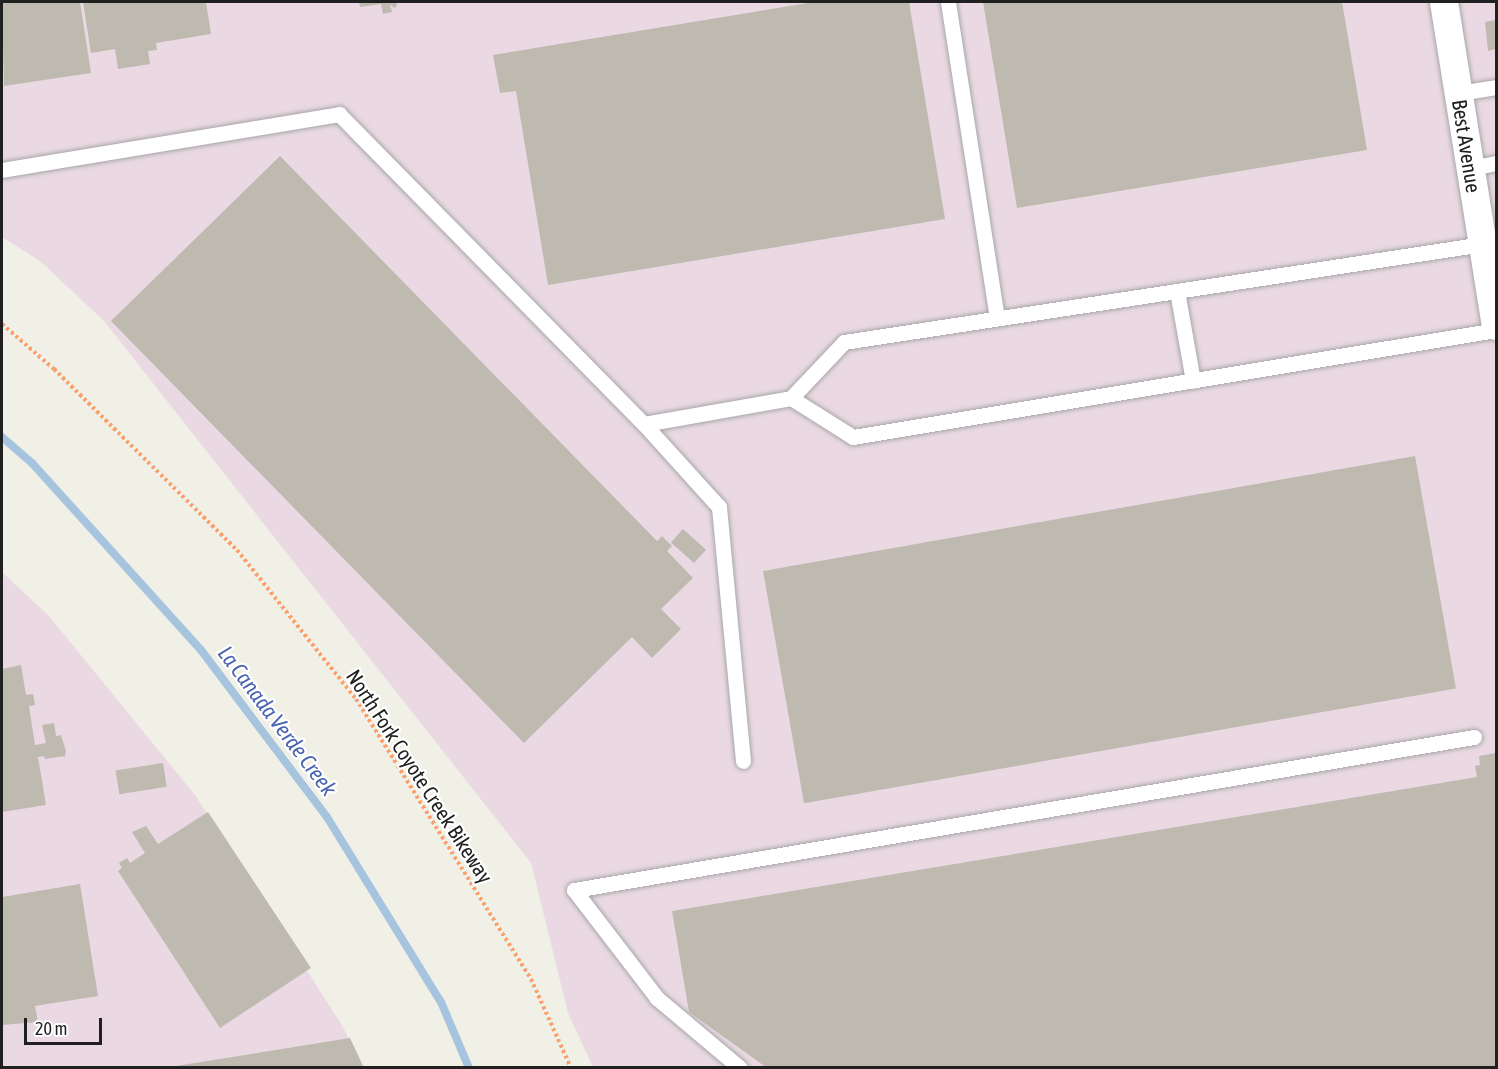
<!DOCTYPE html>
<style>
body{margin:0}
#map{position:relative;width:1498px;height:1069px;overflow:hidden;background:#f1f0e7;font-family:"Asap Condensed",sans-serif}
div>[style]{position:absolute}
.industrial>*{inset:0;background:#ead9e3}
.stream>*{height:8px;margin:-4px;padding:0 4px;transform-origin:4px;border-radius:4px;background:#a7c4df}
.building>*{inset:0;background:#bebab0;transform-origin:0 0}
.path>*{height:4px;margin-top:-2px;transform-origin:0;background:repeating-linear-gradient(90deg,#fba06d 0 3px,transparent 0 6px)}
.roads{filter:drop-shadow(0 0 2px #a7a7a7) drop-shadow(0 0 2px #a7a7a7)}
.lane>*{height:15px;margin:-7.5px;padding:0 7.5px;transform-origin:7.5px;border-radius:7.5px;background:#fff}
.street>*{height:28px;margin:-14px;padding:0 14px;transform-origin:14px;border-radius:14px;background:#fff}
span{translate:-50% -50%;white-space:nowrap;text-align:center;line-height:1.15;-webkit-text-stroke:4.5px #fff;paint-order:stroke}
.street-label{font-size:21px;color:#202020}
.water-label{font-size:22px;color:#4b64b2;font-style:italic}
.frame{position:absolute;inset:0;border:3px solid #202020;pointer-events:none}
.scale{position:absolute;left:24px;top:1018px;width:78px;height:27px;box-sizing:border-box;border:3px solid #202020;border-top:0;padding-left:8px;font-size:18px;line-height:21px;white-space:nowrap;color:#202020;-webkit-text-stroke:4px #fff;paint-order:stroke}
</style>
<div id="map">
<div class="industrial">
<i style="clip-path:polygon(2px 2px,1496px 2px,1496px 1067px,593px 1067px,568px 1013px,531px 863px,104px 321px,40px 261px,2px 237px)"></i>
<i style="clip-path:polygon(2px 572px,49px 616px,195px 795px,343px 1027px,362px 1067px,2px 1067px)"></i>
</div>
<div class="stream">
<i style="left:2px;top:437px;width:40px;rotate:41deg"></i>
<i style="left:32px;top:463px;width:252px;rotate:47.9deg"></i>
<i style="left:201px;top:650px;width:209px;rotate:53deg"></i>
<i style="left:327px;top:817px;width:217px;rotate:58.4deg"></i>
<i style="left:441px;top:1002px;width:72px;rotate:67deg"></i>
</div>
<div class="building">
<i style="clip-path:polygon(2px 2px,80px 2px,91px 73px,4px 86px)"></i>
<i style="clip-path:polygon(83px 2px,206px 2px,211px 34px,156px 43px,157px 50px,148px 51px,150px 64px,118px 69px,115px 49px,91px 53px)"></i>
<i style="clip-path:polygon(359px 2px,396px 2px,397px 6px,394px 8px,390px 4px,392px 12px,383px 14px,381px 4px,360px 7px)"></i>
<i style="clip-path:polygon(814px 2px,909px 2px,945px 219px,548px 285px,516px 91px,500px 93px,493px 55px)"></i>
<i style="clip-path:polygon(983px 2px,1342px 2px,1367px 150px,1017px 208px)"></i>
<i style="clip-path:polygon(1496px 20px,1496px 49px,1488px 51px,1485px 22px)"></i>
<i style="clip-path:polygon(280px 156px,657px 541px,662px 536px,672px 546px,667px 551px,693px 578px,661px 609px,681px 629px,652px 658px,632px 637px,524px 743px,111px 321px)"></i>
<i style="left:1415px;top:456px;width:236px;height:662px;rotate:80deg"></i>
<i style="left:683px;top:529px;width:31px;height:18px;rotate:42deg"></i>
<i style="clip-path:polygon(21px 665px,26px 695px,33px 694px,35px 705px,29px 706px,35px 745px,46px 743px,42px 725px,54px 723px,56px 736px,61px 735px,66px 751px,65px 756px,45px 759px,44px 756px,38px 757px,46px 805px,2px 812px,2px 669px)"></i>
<i style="clip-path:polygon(1496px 753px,1496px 1068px,767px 1068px,689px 1012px,672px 911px,1477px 777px,1475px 766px,1480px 765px,1479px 756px)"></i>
<i style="left:163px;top:763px;width:24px;height:48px;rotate:81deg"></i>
<i style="clip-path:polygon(208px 812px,311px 968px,220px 1028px,118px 871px,122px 868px,119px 863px,127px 858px,130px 863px,145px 853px,132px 832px,146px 826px,158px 844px)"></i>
<i style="clip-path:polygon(80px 884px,98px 996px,35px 1006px,38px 1022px,2px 1025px,2px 897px)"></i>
<i style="clip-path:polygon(350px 1038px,364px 1068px,176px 1068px,176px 1066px)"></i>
</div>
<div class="path">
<i style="left:2px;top:324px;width:69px;rotate:40.9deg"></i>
<i style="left:54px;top:369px;width:257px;rotate:44.7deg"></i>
<i style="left:237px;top:550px;width:191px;rotate:51.4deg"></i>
<i style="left:356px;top:699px;width:330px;rotate:58deg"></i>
<i style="left:531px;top:979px;width:98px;rotate:65.8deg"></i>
</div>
<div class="roads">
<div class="lane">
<i style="left:948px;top:2px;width:320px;rotate:81.2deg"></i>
<i style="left:1459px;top:93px;width:37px;rotate:-9deg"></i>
<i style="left:1471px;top:168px;width:25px;rotate:-11deg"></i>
<i style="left:2px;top:170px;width:342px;rotate:-9.4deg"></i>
<i style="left:339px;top:114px;width:435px;rotate:45.5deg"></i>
<i style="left:644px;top:424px;width:149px;rotate:-10deg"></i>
<i style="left:791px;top:398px;width:77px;rotate:-46.6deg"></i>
<i style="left:844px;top:342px;width:646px;rotate:-8.72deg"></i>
<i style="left:1177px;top:291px;width:91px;rotate:79.9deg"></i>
<i style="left:791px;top:398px;width:73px;rotate:32.2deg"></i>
<i style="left:853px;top:437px;width:652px;rotate:-9.45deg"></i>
<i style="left:644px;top:424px;width:112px;rotate:47.9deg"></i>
<i style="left:719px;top:507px;width:255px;rotate:84.6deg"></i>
<i style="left:740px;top:1068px;width:109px;rotate:-139.9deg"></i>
<i style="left:657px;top:998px;width:136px;rotate:-127.5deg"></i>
<i style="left:574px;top:890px;width:913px;rotate:-9.65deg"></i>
</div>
<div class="street">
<i style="left:1444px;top:2px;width:328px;rotate:80.9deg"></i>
</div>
</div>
<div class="street-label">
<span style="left:1467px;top:146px;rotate:81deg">Best Avenue</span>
<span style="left:420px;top:776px;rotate:57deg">North Fork Coyote Creek Bikeway</span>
</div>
<div class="water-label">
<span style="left:277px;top:721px;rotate:53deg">La Canada Verde Creek</span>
</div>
<div class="frame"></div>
<div class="scale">20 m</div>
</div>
